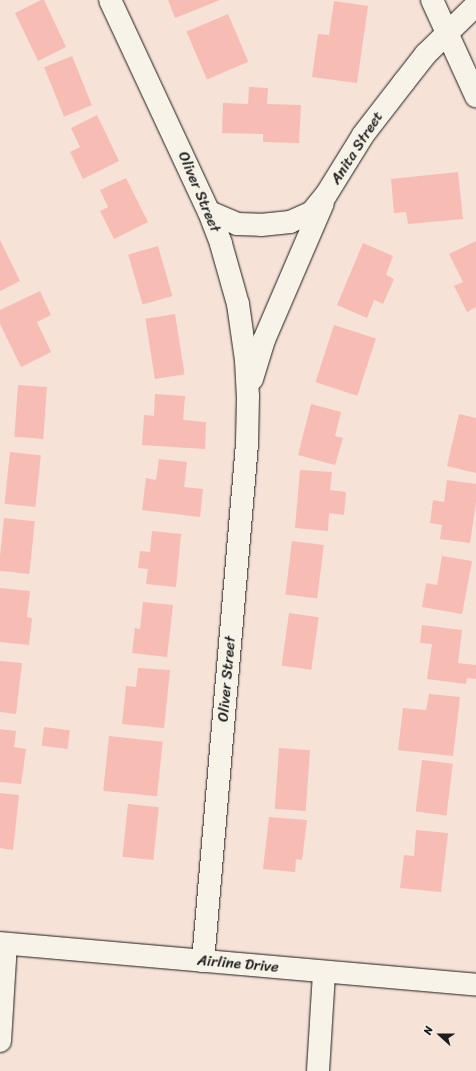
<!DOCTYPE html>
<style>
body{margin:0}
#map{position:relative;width:476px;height:1071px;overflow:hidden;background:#f7e2d8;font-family:Sriracha,sans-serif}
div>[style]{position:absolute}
.building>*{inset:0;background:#f7bcb3;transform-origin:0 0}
.roads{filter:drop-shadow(0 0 1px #1c1c1c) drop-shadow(0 0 1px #1c1c1c)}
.minor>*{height:22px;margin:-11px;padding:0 11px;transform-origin:11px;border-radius:11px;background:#f7f3e8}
.major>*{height:22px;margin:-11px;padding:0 11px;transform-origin:11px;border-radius:11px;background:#f7f3e8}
span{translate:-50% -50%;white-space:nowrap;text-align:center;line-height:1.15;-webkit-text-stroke:3px #f7f3e8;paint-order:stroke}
.street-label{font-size:15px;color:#1c1c1c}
.north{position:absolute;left:420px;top:1015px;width:40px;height:40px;-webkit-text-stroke:3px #f7f3e8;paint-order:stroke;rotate:291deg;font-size:11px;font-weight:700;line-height:16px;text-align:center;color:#1c1c1c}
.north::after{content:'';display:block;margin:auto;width:14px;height:18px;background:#1c1c1c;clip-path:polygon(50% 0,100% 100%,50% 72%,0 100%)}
</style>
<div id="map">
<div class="building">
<i style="clip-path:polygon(41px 0,44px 0,66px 47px,38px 61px,15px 13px)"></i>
<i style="clip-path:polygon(168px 0,220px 0,175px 18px)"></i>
<i style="clip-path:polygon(334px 1px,368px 6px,357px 83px,312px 77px,318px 34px,329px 35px)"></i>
<i style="left:228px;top:14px;width:52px;height:45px;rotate:67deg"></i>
<i style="left:72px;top:56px;width:53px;height:30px;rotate:68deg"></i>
<i style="clip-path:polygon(249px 87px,268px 88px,267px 104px,301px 105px,299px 143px,263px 142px,263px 134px,222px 133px,223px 103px,248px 104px)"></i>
<i style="clip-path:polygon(97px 115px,119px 161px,83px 179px,70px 152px,80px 147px,71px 128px)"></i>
<i style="clip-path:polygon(458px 172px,463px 219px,408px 224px,406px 212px,394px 213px,391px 179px)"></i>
<i style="clip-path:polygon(126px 178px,148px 222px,114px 239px,100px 211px,108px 207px,100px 190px)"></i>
<i style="clip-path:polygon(0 240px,20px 281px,0 291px)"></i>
<i style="clip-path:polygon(476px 241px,476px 307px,467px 312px,454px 286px,463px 282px,449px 254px)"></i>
<i style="clip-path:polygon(363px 243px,393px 256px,386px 275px,394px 279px,383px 304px,374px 300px,367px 318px,337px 305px)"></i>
<i style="left:158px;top:246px;width:52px;height:31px;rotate:74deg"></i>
<i style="clip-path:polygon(40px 291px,51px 315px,37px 322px,51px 352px,21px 367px,0 324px,0 310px)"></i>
<i style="left:175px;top:314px;width:61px;height:30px;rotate:81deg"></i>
<i style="left:334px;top:325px;width:44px;height:60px;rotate:18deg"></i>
<i style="left:18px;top:385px;width:29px;height:52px;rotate:4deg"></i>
<i style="clip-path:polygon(155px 394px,185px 396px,183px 420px,206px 422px,205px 449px,142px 445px,144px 415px,154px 416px)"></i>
<i style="clip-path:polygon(311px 404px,341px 412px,335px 436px,343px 438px,335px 465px,298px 455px)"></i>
<i style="clip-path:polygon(459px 414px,476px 418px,476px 473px,447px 466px)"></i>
<i style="left:10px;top:452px;width:31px;height:52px;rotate:6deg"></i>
<i style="clip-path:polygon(159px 459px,187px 462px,184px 487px,203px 489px,200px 517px,142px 510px,146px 478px,156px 480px)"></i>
<i style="clip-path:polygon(300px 470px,332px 472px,330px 490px,346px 492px,344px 515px,329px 513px,328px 531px,295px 528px)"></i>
<i style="clip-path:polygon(447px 480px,476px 484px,476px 502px,470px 543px,440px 539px,442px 525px,430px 523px,433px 500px,444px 502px)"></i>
<i style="left:4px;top:518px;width:31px;height:53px;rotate:6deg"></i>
<i style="clip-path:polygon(152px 531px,181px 534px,176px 587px,146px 584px,148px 569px,138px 568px,140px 551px,150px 552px)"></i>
<i style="left:292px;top:541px;width:32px;height:54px;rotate:7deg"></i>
<i style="clip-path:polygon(442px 556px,472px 561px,462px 614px,422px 607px,426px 583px,437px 585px)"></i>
<i style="clip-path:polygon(0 588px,30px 591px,27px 617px,32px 618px,29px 645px,0 642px)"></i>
<i style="clip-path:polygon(143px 602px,173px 605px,167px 657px,132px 653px,135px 628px,140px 629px)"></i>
<i style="left:289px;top:613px;width:30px;height:53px;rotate:8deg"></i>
<i style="clip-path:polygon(422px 625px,462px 630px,458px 663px,476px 665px,476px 679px,467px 678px,466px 684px,427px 679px,432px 644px,420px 643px)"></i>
<i style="clip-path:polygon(0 661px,22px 663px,16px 714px,0 712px)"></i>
<i style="clip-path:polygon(138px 668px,170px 670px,164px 728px,122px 724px,126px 686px,136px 687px)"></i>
<i style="clip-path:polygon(429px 694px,460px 697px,453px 756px,398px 750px,403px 708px,426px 710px)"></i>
<i style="left:44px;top:727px;width:26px;height:19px;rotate:7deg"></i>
<i style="clip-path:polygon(0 729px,16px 731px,14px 747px,26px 749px,21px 784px,0 782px)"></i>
<i style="left:109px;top:736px;width:54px;height:55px;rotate:6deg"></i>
<i style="left:279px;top:748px;width:31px;height:61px;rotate:4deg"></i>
<i style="left:422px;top:760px;width:31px;height:52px;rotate:7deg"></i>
<i style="clip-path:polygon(0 793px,19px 795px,13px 850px,0 848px)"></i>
<i style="left:128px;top:804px;width:31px;height:53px;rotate:6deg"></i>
<i style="clip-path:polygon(269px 817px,307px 820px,302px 860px,296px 859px,295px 872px,263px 869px)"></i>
<i style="clip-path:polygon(416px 830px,448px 833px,441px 892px,400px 888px,404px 855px,414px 856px)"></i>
</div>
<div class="roads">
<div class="minor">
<i style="left:110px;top:0;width:234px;rotate:65deg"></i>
<i style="left:209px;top:212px;width:34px;rotate:69deg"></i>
<i style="left:221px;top:244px;width:62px;rotate:74.2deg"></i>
<i style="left:238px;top:304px;width:57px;rotate:81.9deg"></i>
<i style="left:246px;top:360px;width:36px;rotate:87deg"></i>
<i style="left:248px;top:396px;width:48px;rotate:91.2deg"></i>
<i style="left:247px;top:444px;width:519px;rotate:94.86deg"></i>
<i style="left:432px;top:0;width:106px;rotate:65.4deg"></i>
<i style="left:209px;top:212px;width:30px;rotate:23deg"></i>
<i style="left:237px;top:224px;width:24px;rotate:2deg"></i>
<i style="left:261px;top:225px;width:29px;rotate:-6deg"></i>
<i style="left:290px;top:222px;width:24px;rotate:-24deg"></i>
<i style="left:312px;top:212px;width:22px;rotate:-51deg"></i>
<i style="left:326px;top:195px;width:70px;rotate:-58.3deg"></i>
<i style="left:363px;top:135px;width:67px;rotate:-52.3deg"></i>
<i style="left:404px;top:82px;width:36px;rotate:-52deg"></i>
<i style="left:426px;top:54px;width:70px;rotate:-44.4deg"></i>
<i style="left:252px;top:379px;width:41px;rotate:-72.9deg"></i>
<i style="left:264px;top:340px;width:149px;rotate:-66.7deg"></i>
<i style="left:0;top:1041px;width:97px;rotate:-86.5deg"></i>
<i style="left:318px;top:1071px;width:99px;rotate:-86.5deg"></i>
</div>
<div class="major">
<i style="left:0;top:943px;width:478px;rotate:5deg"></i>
</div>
</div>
<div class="street-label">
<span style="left:357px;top:148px;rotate:-57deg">Anita Street</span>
<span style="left:199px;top:192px;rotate:67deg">Oliver Street</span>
<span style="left:227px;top:679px;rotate:-85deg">Oliver Street</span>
<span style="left:238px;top:964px;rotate:5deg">Airline Drive</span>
</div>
<div class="north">N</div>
</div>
